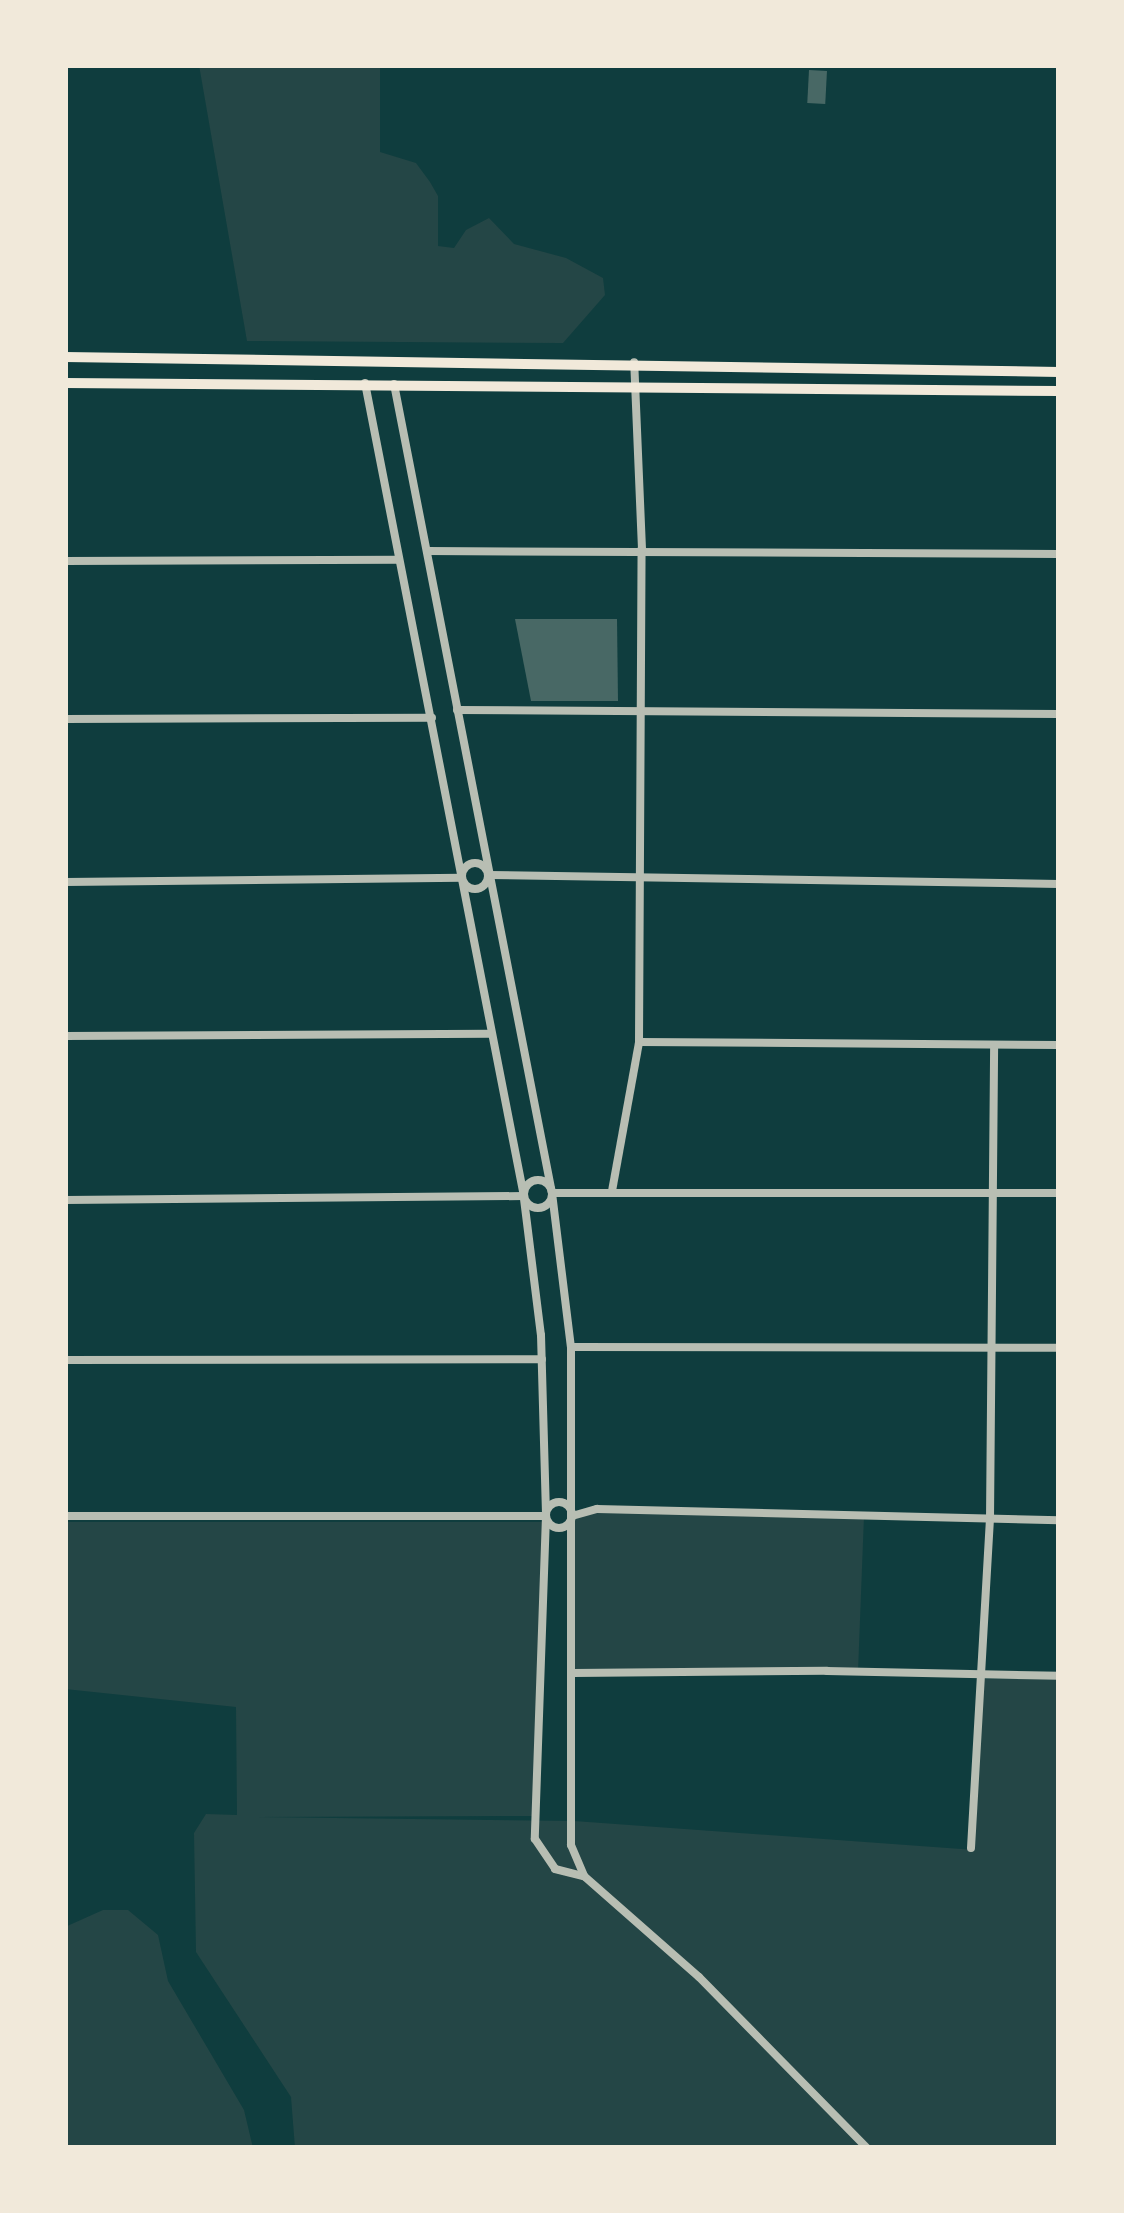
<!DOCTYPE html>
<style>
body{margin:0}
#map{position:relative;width:1124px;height:2213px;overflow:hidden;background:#0f3d3e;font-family:"Source Sans 3",sans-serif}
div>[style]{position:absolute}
.green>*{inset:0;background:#244646}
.building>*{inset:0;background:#486865;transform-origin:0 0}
.minor>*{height:8px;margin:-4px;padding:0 4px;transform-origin:4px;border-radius:4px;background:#b8beb3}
.minor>.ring{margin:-4px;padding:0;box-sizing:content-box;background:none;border:8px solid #b8beb3;border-radius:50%}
.secondary>*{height:10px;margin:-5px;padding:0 5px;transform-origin:5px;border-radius:5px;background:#f1e9da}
span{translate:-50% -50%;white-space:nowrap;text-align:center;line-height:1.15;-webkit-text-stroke:10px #f1e9da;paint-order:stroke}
.frame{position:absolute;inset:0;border:68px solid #f1e9da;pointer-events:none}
</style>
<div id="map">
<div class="green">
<i style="clip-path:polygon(199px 65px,380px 65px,380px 152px,416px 163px,430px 182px,438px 196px,438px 246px,454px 248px,466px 230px,489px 218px,514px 244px,566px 258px,603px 278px,605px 295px,563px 343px,247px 341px)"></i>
<i style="clip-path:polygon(597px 1509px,864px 1516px,858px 1672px,573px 1673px,571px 1520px)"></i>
<i style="clip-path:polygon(65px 1522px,544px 1522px,535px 1816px,257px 1817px,574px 1821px,975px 1850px,983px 1679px,1059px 1679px,1059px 2148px,295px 2148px,291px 2097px,196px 1952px,194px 1833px,206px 1814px,237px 1815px,236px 1707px,65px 1689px)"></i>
<i style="clip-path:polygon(103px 1910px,128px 1910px,158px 1935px,168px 1981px,244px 2110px,253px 2148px,65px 2148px,65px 1927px)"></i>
</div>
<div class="building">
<i style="left:809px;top:70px;width:18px;height:33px;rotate:3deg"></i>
<i style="clip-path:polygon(515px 619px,617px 619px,618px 701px,531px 701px)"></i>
</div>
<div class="minor">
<i style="left:365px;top:383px;width:823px;rotate:78.94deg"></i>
<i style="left:523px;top:1191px;width:145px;rotate:82.9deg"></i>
<i style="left:541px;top:1335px;width:181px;rotate:88.4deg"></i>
<i style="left:546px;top:1516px;width:323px;rotate:92deg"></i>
<i style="left:535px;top:1839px;width:36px;rotate:56deg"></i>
<i style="left:555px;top:1869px;width:30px;rotate:14deg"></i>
<i style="left:394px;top:384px;width:824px;rotate:78.95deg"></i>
<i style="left:552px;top:1193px;width:155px;rotate:83deg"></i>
<i style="left:571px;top:1347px;width:498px;rotate:90deg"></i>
<i style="left:571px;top:1845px;width:34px;rotate:67deg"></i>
<i style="left:584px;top:1876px;width:153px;rotate:41.3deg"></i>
<i style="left:699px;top:1977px;width:240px;rotate:45.5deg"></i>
<i style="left:427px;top:551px;width:632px;rotate:0.27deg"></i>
<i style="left:65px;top:561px;width:334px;rotate:-0.2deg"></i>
<i style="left:457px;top:710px;width:602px;rotate:0.38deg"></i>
<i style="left:65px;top:719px;width:367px;rotate:-0.2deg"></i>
<i class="ring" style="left:462px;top:863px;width:18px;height:18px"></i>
<i style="left:489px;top:875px;width:570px;rotate:0.9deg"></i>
<i style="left:65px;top:882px;width:397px;rotate:-0.6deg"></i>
<i style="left:65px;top:1036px;width:425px;rotate:-0.3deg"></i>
<i style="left:639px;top:1042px;width:420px;rotate:0.4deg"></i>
<i class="ring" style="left:524px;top:1180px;width:20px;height:20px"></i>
<i style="left:612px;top:1191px;width:151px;rotate:-79.7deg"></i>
<i style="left:639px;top:1042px;width:493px;rotate:-89.7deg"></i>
<i style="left:642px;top:549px;width:187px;rotate:-92.4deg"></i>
<i style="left:552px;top:1193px;width:507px"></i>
<i style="left:65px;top:1200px;width:459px;rotate:-0.5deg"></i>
<i style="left:571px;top:1347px;width:488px;rotate:0.1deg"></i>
<i style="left:65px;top:1360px;width:477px;rotate:-0.1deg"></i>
<i class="ring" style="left:546px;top:1502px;width:18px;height:18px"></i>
<i style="left:65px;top:1516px;width:481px"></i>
<i style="left:572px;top:1516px;width:26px;rotate:-16deg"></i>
<i style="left:597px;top:1509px;width:462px;rotate:1.4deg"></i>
<i style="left:573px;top:1673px;width:254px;rotate:-0.5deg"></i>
<i style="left:827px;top:1671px;width:232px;rotate:1.2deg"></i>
<i style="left:971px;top:1848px;width:330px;rotate:-86.7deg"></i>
<i style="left:990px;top:1519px;width:472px;rotate:-89.5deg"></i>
</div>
<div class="secondary">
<i style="left:65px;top:357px;width:994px;rotate:0.86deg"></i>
<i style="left:65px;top:383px;width:994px;rotate:0.46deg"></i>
</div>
<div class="frame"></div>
</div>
